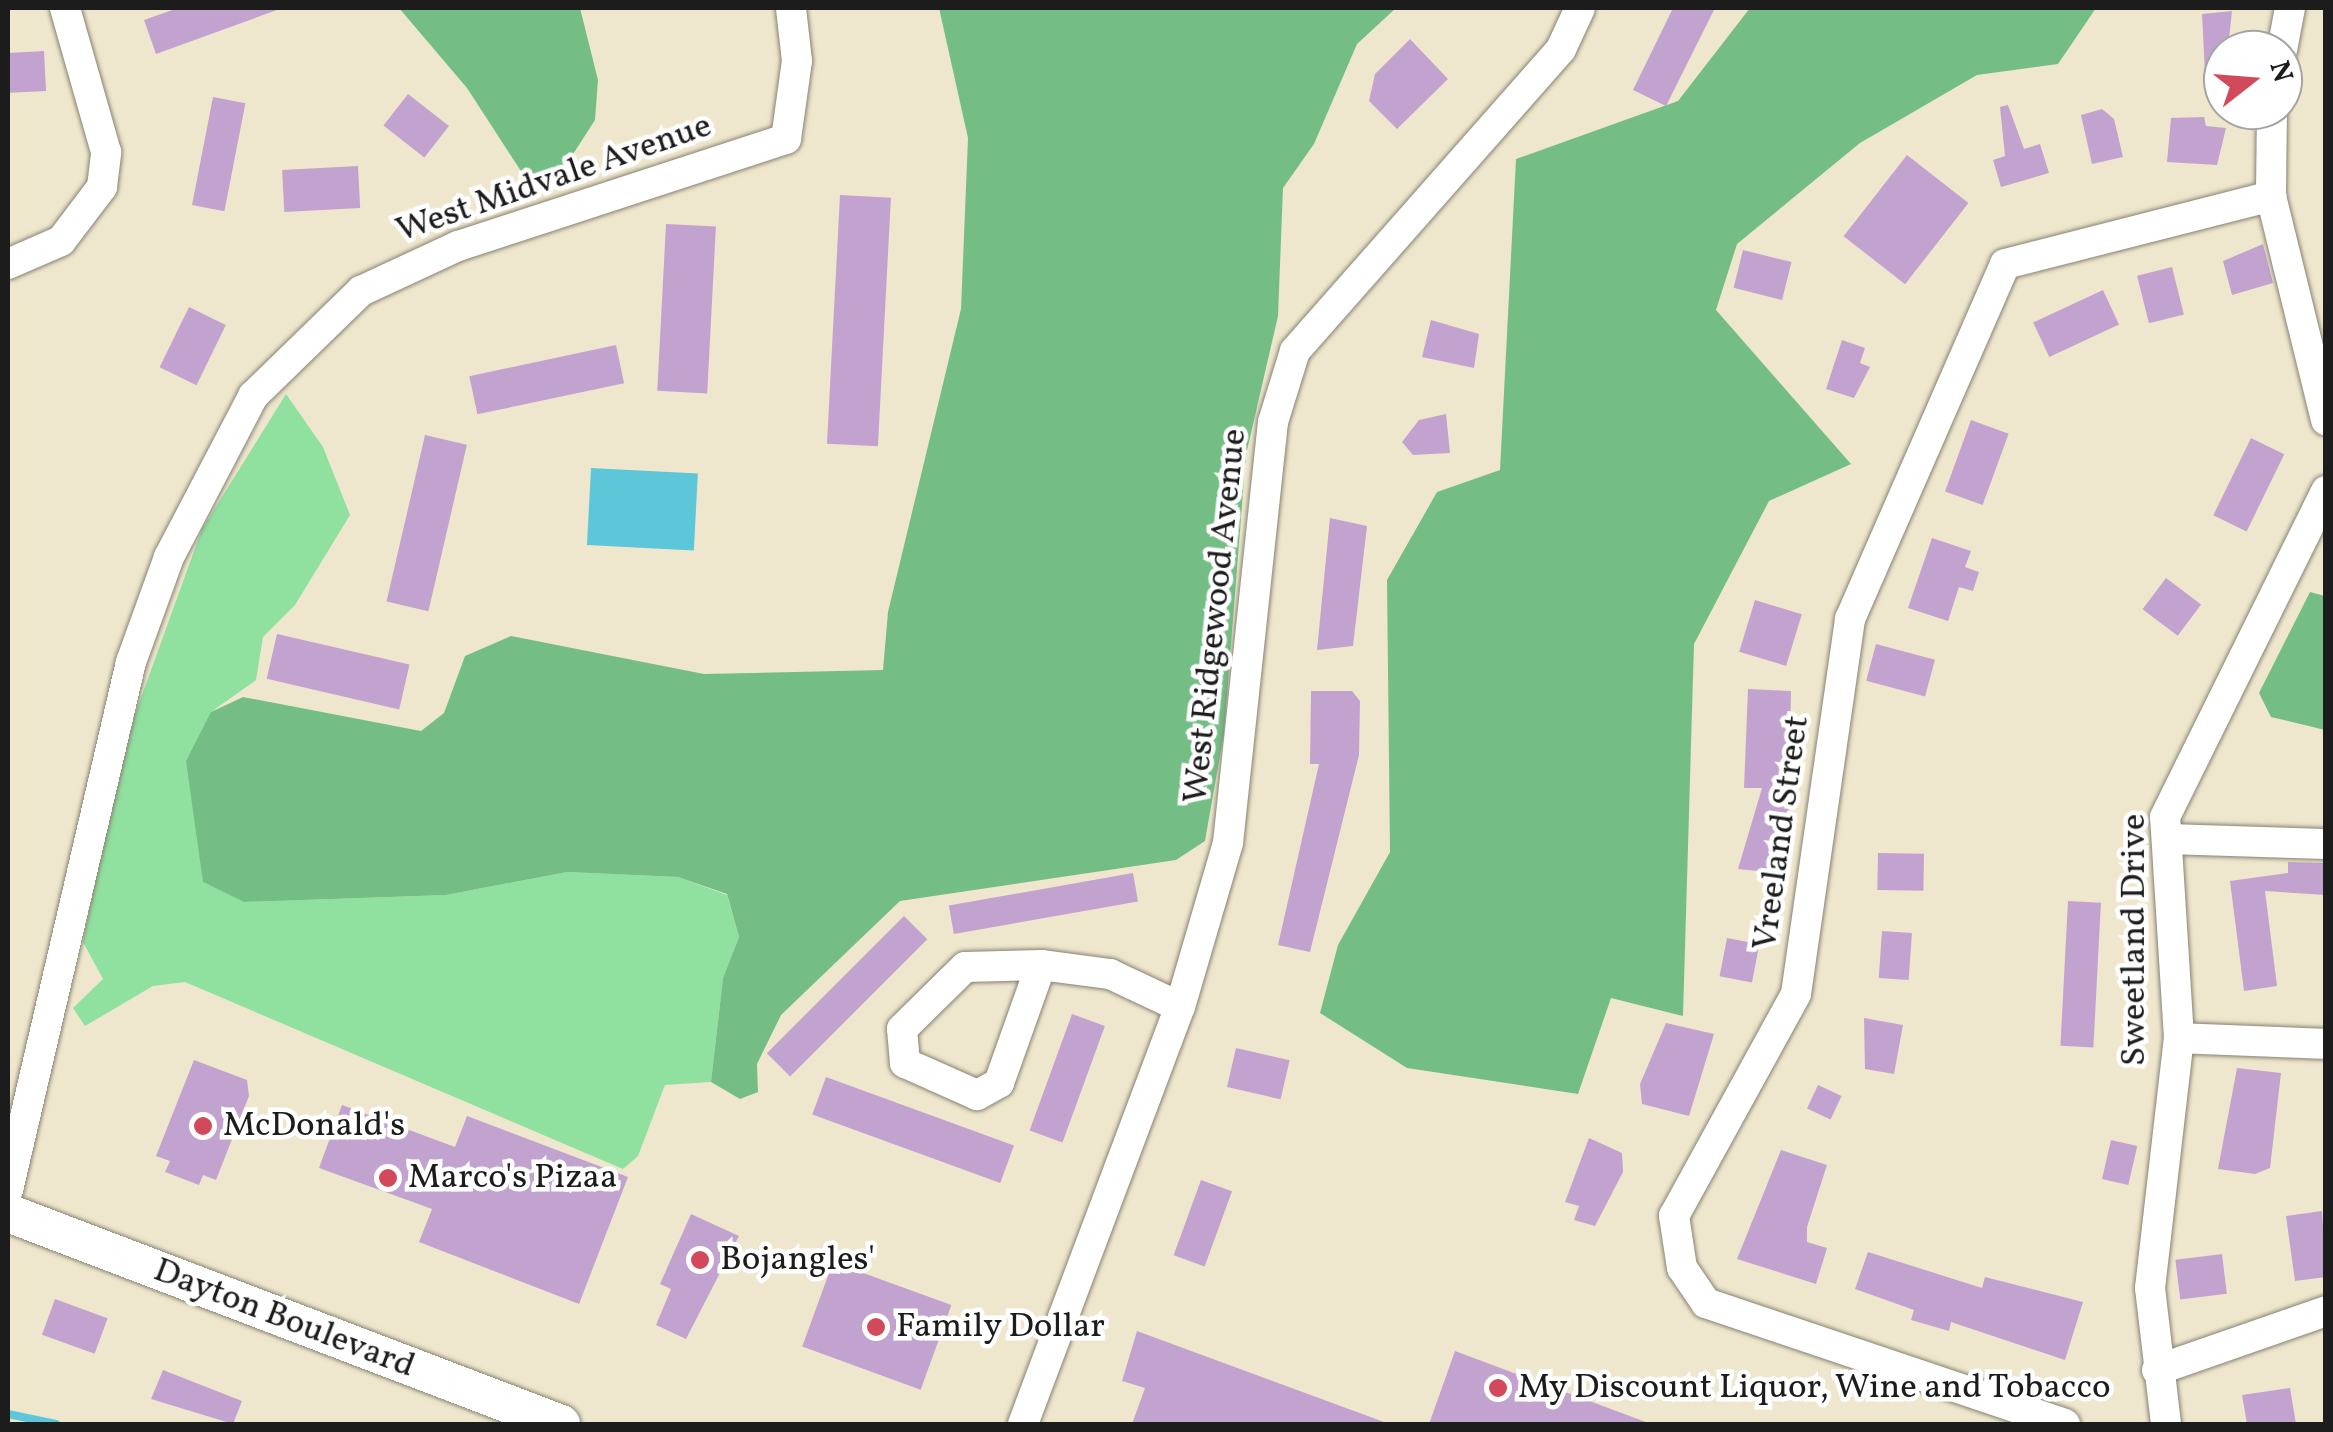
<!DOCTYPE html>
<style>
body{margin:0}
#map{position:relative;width:2333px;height:1432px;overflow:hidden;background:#efe7cd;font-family:Vollkorn,serif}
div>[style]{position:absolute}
.green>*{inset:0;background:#90e09f}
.forest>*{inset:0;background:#74be86}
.water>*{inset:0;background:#5dc6d9;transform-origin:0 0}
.stream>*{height:8px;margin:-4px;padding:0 4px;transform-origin:4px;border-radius:4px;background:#5dc6d9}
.building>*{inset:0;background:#c2a3d0;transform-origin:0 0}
.roads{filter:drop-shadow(0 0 2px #868274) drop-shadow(0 0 2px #868274)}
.minor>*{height:30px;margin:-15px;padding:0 15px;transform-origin:15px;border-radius:15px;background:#fff}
.major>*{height:38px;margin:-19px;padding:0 19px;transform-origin:19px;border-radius:19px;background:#fff}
.dots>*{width:28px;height:28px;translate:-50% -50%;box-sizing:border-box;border:5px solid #fff;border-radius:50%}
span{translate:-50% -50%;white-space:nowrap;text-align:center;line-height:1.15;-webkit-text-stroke:9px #fff;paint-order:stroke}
.street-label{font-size:35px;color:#1c1c1c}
.poi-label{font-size:35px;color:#1c1c1c}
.left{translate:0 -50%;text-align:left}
.frame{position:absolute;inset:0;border:10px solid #1c1c1c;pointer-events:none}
.north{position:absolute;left:2203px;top:30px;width:100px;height:100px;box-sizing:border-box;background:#fff;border:2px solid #a4a4a4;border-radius:50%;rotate:73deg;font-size:28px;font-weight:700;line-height:40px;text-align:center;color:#1c1c1c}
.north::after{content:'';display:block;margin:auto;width:35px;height:45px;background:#d1495b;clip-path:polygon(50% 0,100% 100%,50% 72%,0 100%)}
</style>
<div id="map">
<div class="green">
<i style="clip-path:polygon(286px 394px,323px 447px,350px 515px,295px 605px,263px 637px,256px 680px,211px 712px,203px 882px,245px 902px,446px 895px,567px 872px,678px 877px,727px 895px,739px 937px,723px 978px,711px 1082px,665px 1085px,638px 1156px,623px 1169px,185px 982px,153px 986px,85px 1026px,73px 1008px,103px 979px,83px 942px,120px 756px,202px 529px)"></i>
</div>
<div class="forest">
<i style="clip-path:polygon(399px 8px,580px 8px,598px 80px,595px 120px,566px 165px,530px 185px,467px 88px)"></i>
<i style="clip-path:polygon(939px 8px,1396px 8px,1357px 44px,1314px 144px,1283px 188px,1278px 316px,1246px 455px,1224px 733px,1205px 841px,1176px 860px,900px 901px,781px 1015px,757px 1064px,758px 1092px,740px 1099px,711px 1082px,723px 978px,739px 937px,727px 894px,678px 877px,567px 872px,446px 895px,244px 902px,203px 882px,186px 761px,211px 712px,243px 697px,421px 731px,444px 713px,465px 656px,511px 636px,704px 674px,883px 670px,888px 612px,961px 309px,968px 138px)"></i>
<i style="clip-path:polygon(1750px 8px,2096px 8px,2058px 64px,1977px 75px,1860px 143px,1737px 244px,1716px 310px,1851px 464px,1769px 501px,1694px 644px,1683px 1016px,1611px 998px,1578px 1094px,1407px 1068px,1320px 1013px,1338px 945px,1390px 852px,1387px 580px,1437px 492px,1500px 470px,1516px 159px,1678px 101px)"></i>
<i style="clip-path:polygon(2310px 592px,2325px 596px,2325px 730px,2271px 717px,2259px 693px)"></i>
</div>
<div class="water">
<i style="left:591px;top:468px;width:107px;height:77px;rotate:3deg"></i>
</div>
<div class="stream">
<i style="left:8px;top:1414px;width:49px;rotate:11.8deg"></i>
</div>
<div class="building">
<i style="clip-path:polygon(178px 8px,277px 8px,277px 10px,156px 54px,144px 20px)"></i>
<i style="clip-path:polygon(1673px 8px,1715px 8px,1666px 106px,1633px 90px)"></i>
<i style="clip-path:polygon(2232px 11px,2223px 94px,2206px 94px,2202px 14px)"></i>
<i style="clip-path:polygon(1410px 39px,1448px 79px,1397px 129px,1369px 101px,1375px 74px)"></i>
<i style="left:44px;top:51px;width:40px;height:36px;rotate:87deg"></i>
<i style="left:408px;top:94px;width:52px;height:40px;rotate:38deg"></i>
<i style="left:213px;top:97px;width:33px;height:110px;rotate:11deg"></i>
<i style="clip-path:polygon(2008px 105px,2024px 149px,2040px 144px,2049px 173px,2001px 187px,1993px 160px,2005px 156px,2000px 107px)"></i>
<i style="clip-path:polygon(2102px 109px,2114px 119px,2123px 157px,2092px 164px,2081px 115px)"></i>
<i style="clip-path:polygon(2204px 117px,2206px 126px,2226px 128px,2217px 165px,2167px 162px,2171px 118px)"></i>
<i style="left:1907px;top:155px;width:78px;height:103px;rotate:38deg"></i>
<i style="left:358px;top:166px;width:42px;height:76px;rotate:87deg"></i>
<i style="left:840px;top:195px;width:51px;height:249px;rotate:3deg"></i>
<i style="left:666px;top:224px;width:50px;height:167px;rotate:3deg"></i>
<i style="clip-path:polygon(2263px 244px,2273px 283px,2232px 295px,2223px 261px)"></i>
<i style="left:1743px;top:250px;width:50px;height:39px;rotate:14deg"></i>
<i style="left:2172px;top:267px;width:49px;height:36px;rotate:76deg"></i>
<i style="left:2103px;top:290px;width:38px;height:77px;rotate:65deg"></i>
<i style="left:189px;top:307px;width:41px;height:67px;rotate:26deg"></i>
<i style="clip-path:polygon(1431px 320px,1479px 334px,1474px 368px,1422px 357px)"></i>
<i style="clip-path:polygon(1842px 340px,1865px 348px,1860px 363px,1870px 367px,1854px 398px,1826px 389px)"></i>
<i style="left:616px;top:345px;width:39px;height:150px;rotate:78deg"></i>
<i style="clip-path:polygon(1446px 414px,1450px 453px,1413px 455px,1402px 442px,1419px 420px)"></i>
<i style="left:1971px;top:420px;width:40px;height:76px;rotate:20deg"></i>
<i style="left:425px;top:435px;width:43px;height:171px;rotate:13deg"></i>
<i style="left:2251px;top:438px;width:37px;height:86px;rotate:26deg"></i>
<i style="clip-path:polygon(1330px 518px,1367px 526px,1353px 646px,1317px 650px)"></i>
<i style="clip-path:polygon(1932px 538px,1971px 551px,1965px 567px,1979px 572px,1973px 591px,1959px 587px,1948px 621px,1908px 608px)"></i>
<i style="left:2166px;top:578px;width:44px;height:39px;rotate:37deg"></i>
<i style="left:1755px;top:600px;width:49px;height:54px;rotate:17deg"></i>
<i style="left:277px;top:634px;width:136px;height:46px;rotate:13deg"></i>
<i style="left:1876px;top:644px;width:61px;height:38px;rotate:15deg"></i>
<i style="clip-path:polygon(1748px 689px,1791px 691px,1787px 874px,1738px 869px,1762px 788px,1744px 788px)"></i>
<i style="clip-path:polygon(1311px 691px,1352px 691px,1360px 701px,1359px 755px,1310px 952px,1278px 945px,1319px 764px,1310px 764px)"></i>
<i style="left:1878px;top:853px;width:46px;height:37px;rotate:1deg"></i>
<i style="clip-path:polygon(2288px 862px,2326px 863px,2326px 895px,2265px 891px,2277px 986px,2244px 991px,2230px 881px,2288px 873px)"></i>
<i style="left:1133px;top:873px;width:29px;height:187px;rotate:80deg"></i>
<i style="left:2068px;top:901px;width:33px;height:145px;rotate:3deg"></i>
<i style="left:904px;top:916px;width:33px;height:194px;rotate:45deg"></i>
<i style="left:1882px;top:931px;width:30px;height:47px;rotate:4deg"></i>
<i style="left:1727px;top:938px;width:33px;height:39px;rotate:11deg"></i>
<i style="left:1072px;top:1014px;width:35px;height:124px;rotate:20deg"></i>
<i style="clip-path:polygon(1864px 1018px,1903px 1025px,1894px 1074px,1865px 1069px)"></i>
<i style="clip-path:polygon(1666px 1023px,1714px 1034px,1689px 1116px,1642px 1104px,1640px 1084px)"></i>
<i style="left:1236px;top:1048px;width:55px;height:40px;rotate:13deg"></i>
<i style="clip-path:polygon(194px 1060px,247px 1080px,249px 1096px,216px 1180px,203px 1175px,199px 1185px,165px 1172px,170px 1161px,156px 1156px)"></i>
<i style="clip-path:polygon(2237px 1068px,2281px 1073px,2270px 1168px,2255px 1174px,2218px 1169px)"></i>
<i style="left:826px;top:1077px;width:200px;height:40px;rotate:20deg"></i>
<i style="left:1818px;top:1085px;width:26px;height:26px;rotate:25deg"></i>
<i style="clip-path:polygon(342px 1105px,455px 1147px,467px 1116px,628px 1177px,579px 1304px,419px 1242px,432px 1209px,319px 1168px)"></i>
<i style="clip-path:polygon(1589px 1138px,1622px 1153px,1623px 1172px,1595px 1226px,1574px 1220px,1579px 1206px,1565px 1202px)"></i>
<i style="left:2111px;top:1140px;width:27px;height:40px;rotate:13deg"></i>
<i style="clip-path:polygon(1781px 1150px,1827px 1165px,1807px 1227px,1807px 1242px,1827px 1248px,1816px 1284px,1737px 1259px)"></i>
<i style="left:1201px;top:1180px;width:33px;height:80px;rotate:20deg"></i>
<i style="clip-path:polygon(2322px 1211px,2326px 1277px,2295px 1281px,2286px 1216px)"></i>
<i style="clip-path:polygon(691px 1214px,739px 1236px,686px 1339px,656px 1325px,671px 1289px,660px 1284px)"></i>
<i style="clip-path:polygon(1868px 1252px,1982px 1288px,1985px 1277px,2083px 1302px,2065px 1360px,1951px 1322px,1949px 1331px,1911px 1320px,1914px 1310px,1855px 1289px)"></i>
<i style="left:2222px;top:1254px;width:40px;height:47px;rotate:83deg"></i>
<i style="left:833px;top:1262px;width:126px;height:90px;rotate:20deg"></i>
<i style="left:55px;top:1299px;width:56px;height:38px;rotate:20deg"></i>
<i style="clip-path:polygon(1137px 1331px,1384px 1422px,1384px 1424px,1132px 1424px,1145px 1388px,1122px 1381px)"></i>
<i style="clip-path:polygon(1455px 1351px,1646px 1422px,1645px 1424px,1429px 1424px)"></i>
<i style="clip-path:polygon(163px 1370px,242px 1401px,233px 1424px,151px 1399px)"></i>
<i style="clip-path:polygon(2290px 1388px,2296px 1424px,2247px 1424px,2242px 1395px)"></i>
</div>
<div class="roads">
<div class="minor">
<i style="left:2282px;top:50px;width:43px;rotate:-79.2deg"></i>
<i style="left:2272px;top:110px;width:86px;rotate:90.7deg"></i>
<i style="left:2271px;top:196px;width:231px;rotate:76.2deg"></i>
<i style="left:8px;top:264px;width:58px;rotate:-23.5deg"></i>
<i style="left:61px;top:241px;width:68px;rotate:-52.8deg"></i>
<i style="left:102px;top:187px;width:35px;rotate:-83deg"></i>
<i style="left:106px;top:152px;width:150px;rotate:-105.9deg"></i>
<i style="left:2167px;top:839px;width:159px;rotate:1.8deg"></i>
<i style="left:1041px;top:965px;width:125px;rotate:109.6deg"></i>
<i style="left:999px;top:1083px;width:25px;rotate:151deg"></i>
<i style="left:977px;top:1095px;width:79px;rotate:-156deg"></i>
<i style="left:905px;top:1063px;width:34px;rotate:-95deg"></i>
<i style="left:902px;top:1029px;width:88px;rotate:-44.5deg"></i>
<i style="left:965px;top:967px;width:76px;rotate:-1.5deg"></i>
<i style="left:1041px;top:965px;width:70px;rotate:7.4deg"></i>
<i style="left:1110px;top:974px;width:77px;rotate:25.2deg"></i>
<i style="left:2179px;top:1038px;width:147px;rotate:2.3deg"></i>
<i style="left:8px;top:1190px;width:542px;rotate:-76.89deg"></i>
<i style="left:131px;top:662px;width:112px;rotate:-70.1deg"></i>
<i style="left:169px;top:557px;width:182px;rotate:-62.4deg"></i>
<i style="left:253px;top:396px;width:151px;rotate:-44.2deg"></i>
<i style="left:361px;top:291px;width:107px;rotate:-24.9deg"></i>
<i style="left:458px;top:246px;width:345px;rotate:-18.1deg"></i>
<i style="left:786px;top:139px;width:79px;rotate:-82deg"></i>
<i style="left:797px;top:61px;width:53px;rotate:-96.5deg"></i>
<i style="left:2157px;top:1370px;width:179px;rotate:-19.2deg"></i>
<i style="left:1023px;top:1424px;width:446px;rotate:-69.4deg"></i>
<i style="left:1180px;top:1007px;width:171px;rotate:-73.7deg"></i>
<i style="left:1228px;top:843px;width:423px;rotate:-83.9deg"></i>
<i style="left:1273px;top:422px;width:74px;rotate:-72.8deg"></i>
<i style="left:1295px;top:351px;width:402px;rotate:-48.6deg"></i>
<i style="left:1561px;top:49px;width:45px;rotate:-65.1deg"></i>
<i style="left:2065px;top:1424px;width:379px;rotate:-161.4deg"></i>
<i style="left:1706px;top:1303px;width:42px;rotate:-124.4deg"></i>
<i style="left:1682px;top:1268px;width:53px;rotate:-98.7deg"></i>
<i style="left:1674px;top:1216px;width:253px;rotate:-61.2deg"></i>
<i style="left:1796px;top:994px;width:379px;rotate:-81.8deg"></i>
<i style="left:1850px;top:619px;width:387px;rotate:-66.4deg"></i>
<i style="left:2005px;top:264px;width:275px;rotate:-14.3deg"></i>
<i style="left:2166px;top:1424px;width:137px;rotate:-96.7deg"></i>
<i style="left:2150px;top:1288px;width:252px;rotate:-83.4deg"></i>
<i style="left:2179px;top:1038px;width:221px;rotate:-93.6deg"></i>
<i style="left:2165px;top:817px;width:364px;rotate:-63.7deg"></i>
</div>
<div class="major">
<i style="left:8px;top:1213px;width:592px;rotate:20.88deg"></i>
</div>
</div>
<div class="dots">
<i style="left:203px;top:1126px;background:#d1495b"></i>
<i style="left:388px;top:1178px;background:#d1495b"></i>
<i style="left:700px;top:1260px;background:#d1495b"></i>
<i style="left:876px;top:1327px;background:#d1495b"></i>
<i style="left:1498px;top:1388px;background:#d1495b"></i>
</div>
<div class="street-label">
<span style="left:554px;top:179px;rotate:-19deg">West Midvale Avenue</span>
<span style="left:1216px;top:616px;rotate:-84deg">West Ridgewood Avenue</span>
<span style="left:1782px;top:833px;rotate:-82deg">Vreeland Street</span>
<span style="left:2135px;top:940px;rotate:-90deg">Sweetland Drive</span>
<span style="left:284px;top:1319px;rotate:21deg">Dayton Boulevard</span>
</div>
<div class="poi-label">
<span class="left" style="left:223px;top:1126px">McDonald's</span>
<span class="left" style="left:408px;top:1178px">Marco's Pizaa</span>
<span class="left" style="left:720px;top:1260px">Bojangles'</span>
<span class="left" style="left:896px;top:1327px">Family Dollar</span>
<span class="left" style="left:1518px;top:1388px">My Discount Liquor, Wine and Tobacco</span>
</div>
<div class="frame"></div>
<div class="north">N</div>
</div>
